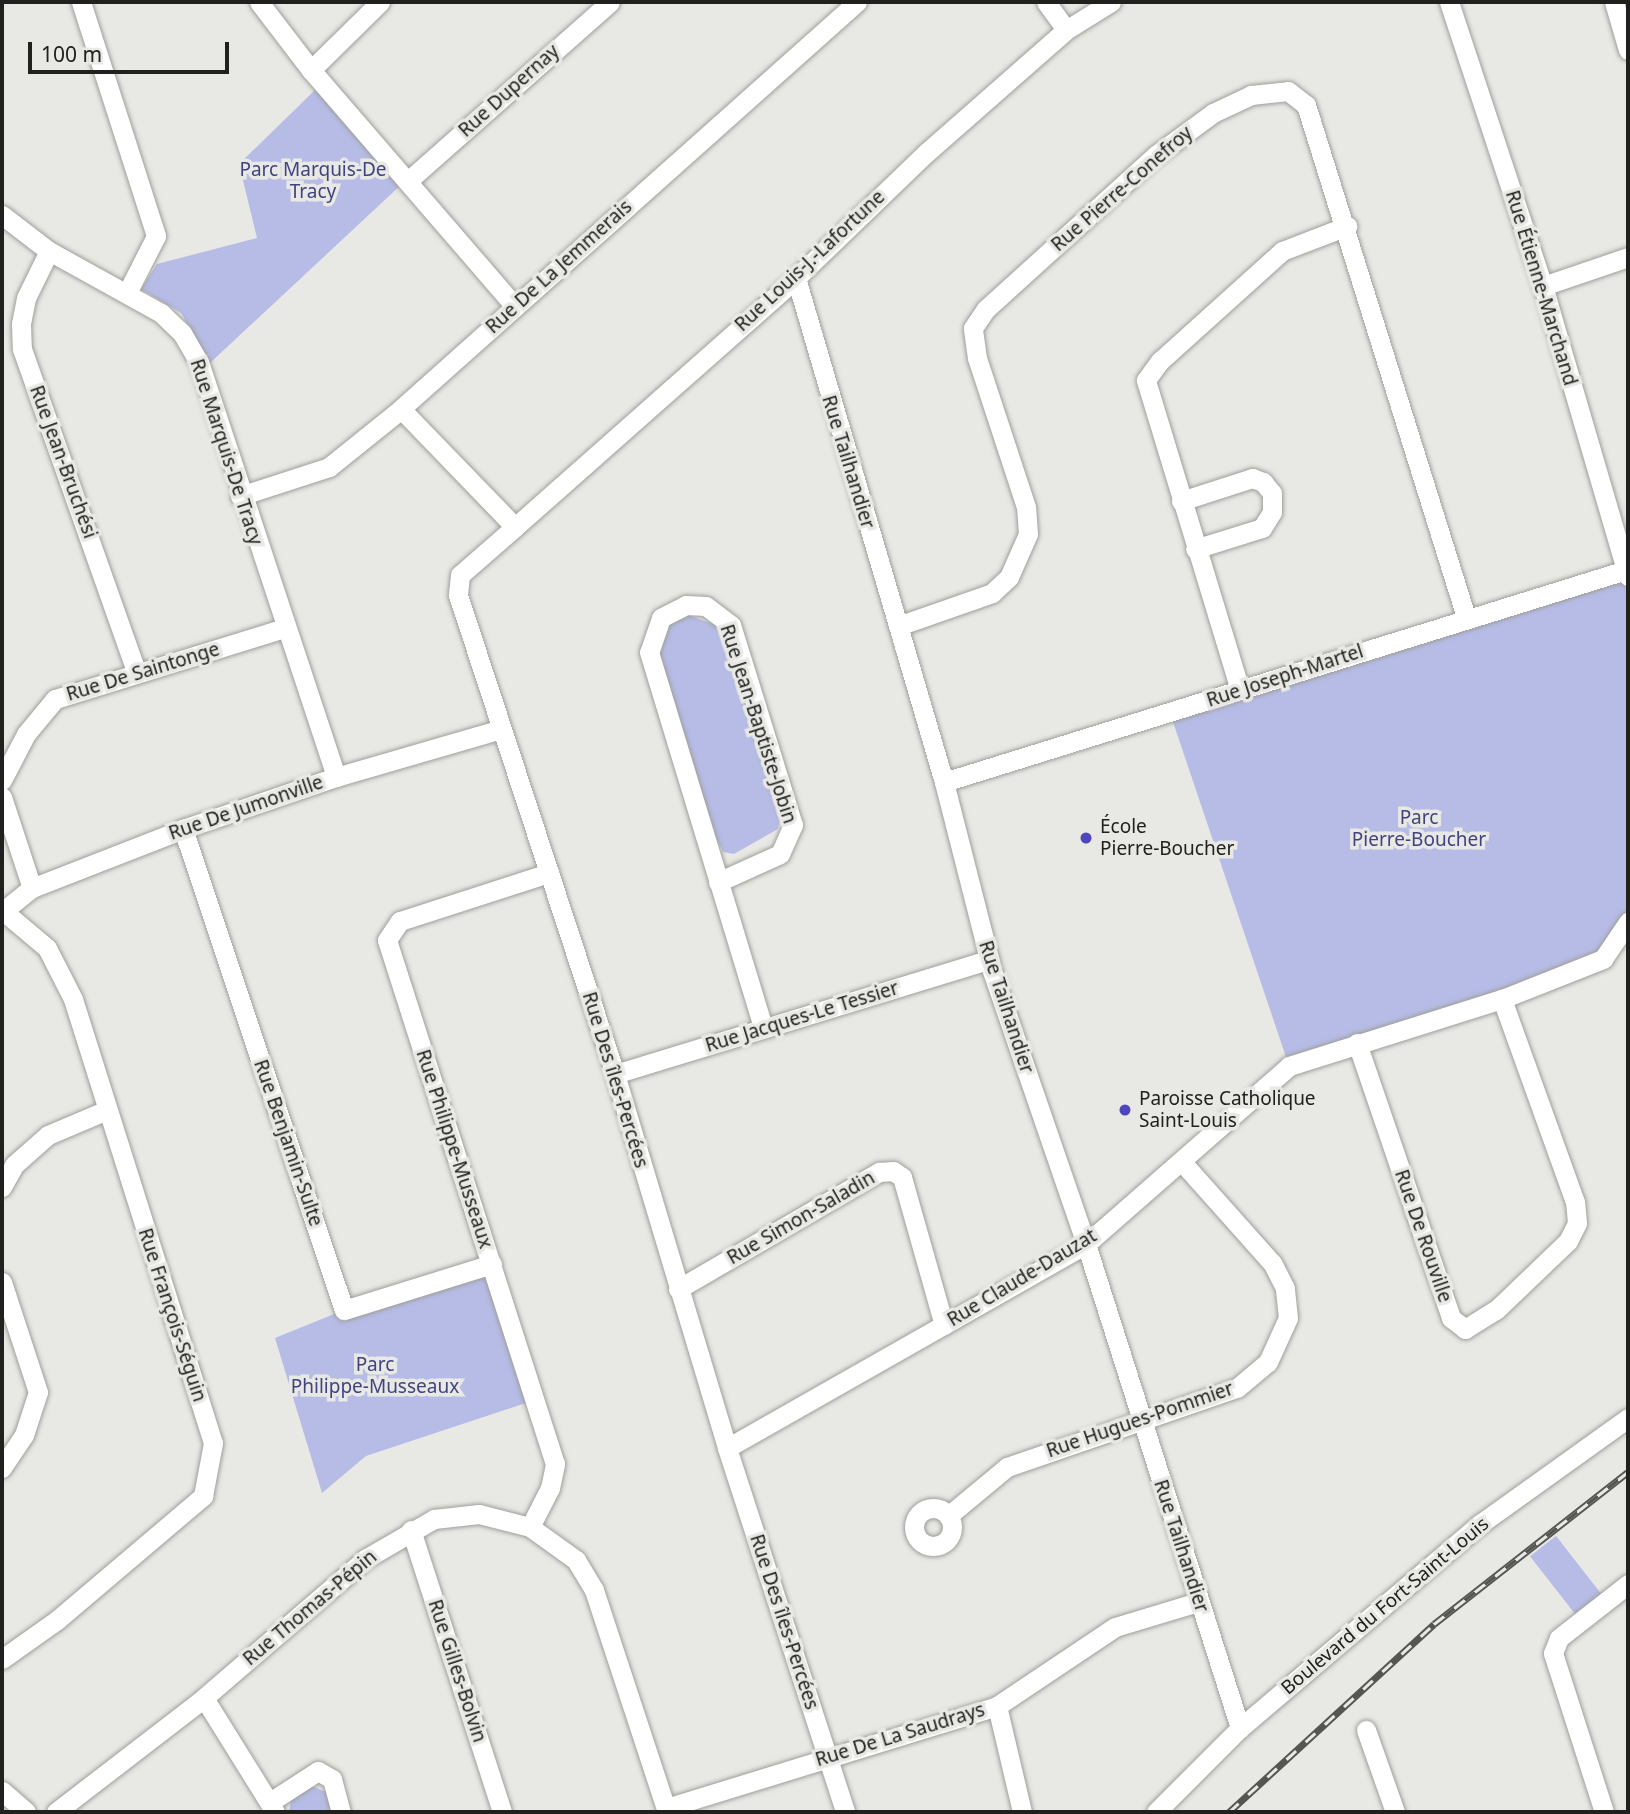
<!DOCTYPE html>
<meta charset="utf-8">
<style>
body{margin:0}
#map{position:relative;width:1630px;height:1814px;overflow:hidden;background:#e8e9e4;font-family:"Noto Sans",sans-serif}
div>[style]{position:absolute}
.green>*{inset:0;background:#b7bce7;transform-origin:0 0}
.roads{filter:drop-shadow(0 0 2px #9e9f9a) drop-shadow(0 0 2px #9e9f9a)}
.minor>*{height:19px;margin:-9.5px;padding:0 9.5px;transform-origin:9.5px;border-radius:9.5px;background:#fff}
.minor>.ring{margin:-9.5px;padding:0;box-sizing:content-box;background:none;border:19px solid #fff;border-radius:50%}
.rail>*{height:7px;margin-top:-3.5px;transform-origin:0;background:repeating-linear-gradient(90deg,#e8e9e4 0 13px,#555653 0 26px);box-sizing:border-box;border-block:2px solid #555653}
.dots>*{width:19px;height:19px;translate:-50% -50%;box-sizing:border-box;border:4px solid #e8e9e4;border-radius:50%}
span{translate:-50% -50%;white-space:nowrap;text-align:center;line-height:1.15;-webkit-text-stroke:7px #e8e9e4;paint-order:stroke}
.street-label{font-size:19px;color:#20211f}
.park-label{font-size:19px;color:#414381}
.poi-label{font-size:19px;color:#20211f}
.left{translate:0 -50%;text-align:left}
.frame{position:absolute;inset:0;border:4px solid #20211f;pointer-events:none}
.scale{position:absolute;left:28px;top:42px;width:201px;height:32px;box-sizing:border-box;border:4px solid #20211f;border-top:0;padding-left:9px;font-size:21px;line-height:24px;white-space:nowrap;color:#20211f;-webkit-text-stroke:5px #e8e9e4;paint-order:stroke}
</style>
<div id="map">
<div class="green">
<i style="clip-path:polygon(316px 89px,403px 183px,210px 363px,181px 313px,141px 289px,157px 264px,257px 238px,239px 164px)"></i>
<i style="clip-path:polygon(1628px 576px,1628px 922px,1603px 959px,1289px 1066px,1170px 713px)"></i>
<i style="clip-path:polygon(686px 614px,718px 626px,780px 820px,778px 829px,734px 854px,723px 852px,716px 837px,659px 657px,666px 626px)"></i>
<i style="clip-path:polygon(492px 1264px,538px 1399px,366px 1456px,322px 1493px,275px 1338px,344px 1310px)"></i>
<i style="left:1556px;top:1536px;width:73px;height:33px;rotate:52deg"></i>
<i style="clip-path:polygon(312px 1786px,326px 1792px,331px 1812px,289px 1812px,291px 1800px)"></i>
</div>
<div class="roads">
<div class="minor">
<i style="left:81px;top:2px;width:246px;rotate:72.2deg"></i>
<i style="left:156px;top:236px;width:64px;rotate:117deg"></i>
<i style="left:259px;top:2px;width:86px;rotate:52.6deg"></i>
<i style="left:311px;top:70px;width:312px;rotate:49.2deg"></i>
<i style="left:1046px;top:2px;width:34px;rotate:54deg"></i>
<i style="left:1449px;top:2px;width:299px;rotate:71.7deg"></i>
<i style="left:1543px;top:286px;width:302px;rotate:73.7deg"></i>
<i style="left:1614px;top:2px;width:50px;rotate:73.7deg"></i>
<i style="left:311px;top:70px;width:97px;rotate:-44.6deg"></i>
<i style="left:409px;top:180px;width:268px;rotate:-41.5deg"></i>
<i style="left:2px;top:215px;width:59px;rotate:37.5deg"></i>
<i style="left:49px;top:251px;width:128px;rotate:29deg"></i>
<i style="left:161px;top:313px;width:29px;rotate:44deg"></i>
<i style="left:182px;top:333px;width:34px;rotate:60deg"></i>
<i style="left:199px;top:362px;width:437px;rotate:71.7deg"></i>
<i style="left:49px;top:251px;width:52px;rotate:116.1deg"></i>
<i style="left:26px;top:298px;width:26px;rotate:101deg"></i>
<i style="left:21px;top:324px;width:25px;rotate:88deg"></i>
<i style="left:22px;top:349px;width:344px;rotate:70.5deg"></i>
<i style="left:796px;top:278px;width:525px;rotate:73.64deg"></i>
<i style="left:944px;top:782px;width:195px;rotate:75.7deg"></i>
<i style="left:992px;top:971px;width:289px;rotate:71deg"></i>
<i style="left:1086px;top:1244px;width:508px;rotate:72.35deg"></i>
<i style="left:1543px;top:286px;width:90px;rotate:-18.8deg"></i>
<i style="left:401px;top:409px;width:164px;rotate:46deg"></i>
<i style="left:515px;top:527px;width:73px;rotate:138.9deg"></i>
<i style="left:460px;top:575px;width:20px;rotate:96deg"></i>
<i style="left:458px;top:595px;width:504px;rotate:71.85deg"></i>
<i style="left:615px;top:1074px;width:390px;rotate:73.3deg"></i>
<i style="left:727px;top:1448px;width:383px;rotate:72deg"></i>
<i style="left:240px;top:496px;width:94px;rotate:-18deg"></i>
<i style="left:329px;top:467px;width:85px;rotate:-38.8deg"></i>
<i style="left:395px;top:414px;width:619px;rotate:-41.73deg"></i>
<i style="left:1181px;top:501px;width:75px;rotate:-17.9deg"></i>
<i style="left:1252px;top:478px;width:12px;rotate:20deg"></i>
<i style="left:1263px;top:482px;width:14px;rotate:51deg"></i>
<i style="left:1272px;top:493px;width:19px;rotate:90deg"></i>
<i style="left:1272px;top:512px;width:19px;rotate:122deg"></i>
<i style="left:1262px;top:528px;width:70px;rotate:162.6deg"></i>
<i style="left:515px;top:527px;width:375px;rotate:-41.5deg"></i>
<i style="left:796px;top:278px;width:180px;rotate:-43.9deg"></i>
<i style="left:926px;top:153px;width:186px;rotate:-41.3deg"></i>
<i style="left:1066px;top:30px;width:53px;rotate:-31.9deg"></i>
<i style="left:898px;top:626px;width:100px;rotate:-19.3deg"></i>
<i style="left:992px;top:593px;width:23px;rotate:-43deg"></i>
<i style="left:1009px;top:577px;width:47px;rotate:-66.2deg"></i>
<i style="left:1028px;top:534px;width:27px;rotate:-94deg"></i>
<i style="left:1026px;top:507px;width:157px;rotate:-108.2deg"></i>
<i style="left:977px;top:358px;width:30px;rotate:-98deg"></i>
<i style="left:973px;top:328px;width:23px;rotate:-56deg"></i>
<i style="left:986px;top:309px;width:229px;rotate:-42.2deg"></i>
<i style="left:1156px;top:155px;width:71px;rotate:-36.4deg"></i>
<i style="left:1213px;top:113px;width:42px;rotate:-25.3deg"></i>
<i style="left:1251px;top:95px;width:37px;rotate:-6deg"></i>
<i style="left:1288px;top:91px;width:23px;rotate:38deg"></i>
<i style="left:1306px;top:105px;width:536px;rotate:72.65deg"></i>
<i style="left:1240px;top:690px;width:324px;rotate:-106.9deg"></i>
<i style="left:1146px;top:380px;width:24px;rotate:-54deg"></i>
<i style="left:1160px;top:361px;width:164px;rotate:-42deg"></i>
<i style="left:1282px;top:251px;width:70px;rotate:-21deg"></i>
<i style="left:2px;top:780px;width:52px;rotate:-62.4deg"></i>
<i style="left:26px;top:734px;width:45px;rotate:-50.4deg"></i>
<i style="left:55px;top:699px;width:240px;rotate:-17.2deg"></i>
<i style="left:944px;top:782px;width:714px;rotate:-17.27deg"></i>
<i style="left:2px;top:797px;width:96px;rotate:71.8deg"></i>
<i style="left:183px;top:829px;width:507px;rotate:71.49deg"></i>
<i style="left:344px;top:1310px;width:155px;rotate:-17.3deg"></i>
<i style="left:718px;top:882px;width:68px;rotate:-24.3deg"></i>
<i style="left:780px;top:854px;width:32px;rotate:-66deg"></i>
<i style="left:793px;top:825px;width:209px;rotate:-107.2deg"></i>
<i style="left:731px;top:625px;width:31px;rotate:-143deg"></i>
<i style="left:706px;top:606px;width:20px;rotate:-177deg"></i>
<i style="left:686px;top:605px;width:28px;rotate:153deg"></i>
<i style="left:661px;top:618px;width:36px;rotate:109deg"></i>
<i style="left:649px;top:652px;width:393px;rotate:73.1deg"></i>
<i style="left:2px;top:912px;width:38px;rotate:-39deg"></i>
<i style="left:32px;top:888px;width:162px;rotate:-21.3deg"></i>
<i style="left:183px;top:829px;width:162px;rotate:-18.8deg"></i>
<i style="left:336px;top:777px;width:172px;rotate:-16.2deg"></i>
<i style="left:1357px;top:1043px;width:291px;rotate:71.1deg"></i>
<i style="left:1451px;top:1318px;width:18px;rotate:38deg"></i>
<i style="left:1465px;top:1329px;width:36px;rotate:-32deg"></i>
<i style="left:1496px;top:1310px;width:100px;rotate:-43.8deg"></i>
<i style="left:1568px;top:1241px;width:20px;rotate:-63deg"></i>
<i style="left:1577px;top:1223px;width:21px;rotate:-95deg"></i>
<i style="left:1575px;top:1202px;width:216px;rotate:-109.8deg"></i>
<i style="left:615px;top:1074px;width:391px;rotate:-17deg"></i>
<i style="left:2px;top:1187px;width:25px;rotate:-61deg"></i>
<i style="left:14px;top:1165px;width:45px;rotate:-41.4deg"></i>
<i style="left:48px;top:1135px;width:64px;rotate:-23deg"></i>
<i style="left:2px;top:1282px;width:116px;rotate:71.9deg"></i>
<i style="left:38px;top:1392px;width:45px;rotate:108deg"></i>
<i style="left:24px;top:1435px;width:40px;rotate:124deg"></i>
<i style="left:678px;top:1289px;width:233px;rotate:-30.2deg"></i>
<i style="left:879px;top:1172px;width:14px;rotate:-4deg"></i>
<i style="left:893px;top:1171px;width:11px;rotate:34deg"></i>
<i style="left:902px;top:1177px;width:154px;rotate:74.2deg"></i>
<i style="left:727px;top:1448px;width:413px;rotate:-29.6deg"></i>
<i style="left:1086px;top:1244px;width:270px;rotate:-41.2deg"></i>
<i style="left:1289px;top:1066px;width:223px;rotate:-17.5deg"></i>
<i style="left:1502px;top:999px;width:109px;rotate:-21.6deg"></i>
<i style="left:1603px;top:959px;width:45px;rotate:-56deg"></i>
<i class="ring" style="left:914px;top:1508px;width:19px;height:19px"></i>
<i style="left:948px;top:1516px;width:77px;rotate:-39.7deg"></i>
<i style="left:1007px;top:1467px;width:243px;rotate:-19deg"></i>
<i style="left:1237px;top:1388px;width:40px;rotate:-40deg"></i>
<i style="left:1268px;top:1362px;width:48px;rotate:-65.6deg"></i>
<i style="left:1288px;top:1318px;width:30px;rotate:-96deg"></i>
<i style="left:1285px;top:1288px;width:28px;rotate:-117deg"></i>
<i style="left:1272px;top:1263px;width:135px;rotate:-131.7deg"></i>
<i style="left:530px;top:1527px;width:44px;rotate:-62.9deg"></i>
<i style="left:550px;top:1488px;width:25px;rotate:-78deg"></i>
<i style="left:555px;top:1464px;width:550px;rotate:-107.78deg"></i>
<i style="left:387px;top:940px;width:23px;rotate:-56deg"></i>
<i style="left:400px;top:921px;width:157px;rotate:-17.9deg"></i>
<i style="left:411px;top:1530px;width:296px;rotate:72.1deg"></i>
<i style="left:2px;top:1659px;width:67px;rotate:-35.3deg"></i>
<i style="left:57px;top:1620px;width:192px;rotate:-40.3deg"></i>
<i style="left:203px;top:1496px;width:54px;rotate:-79.3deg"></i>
<i style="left:213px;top:1443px;width:466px;rotate:-107.5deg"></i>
<i style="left:73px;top:999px;width:57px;rotate:-117deg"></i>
<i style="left:47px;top:948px;width:57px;rotate:-139.9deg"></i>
<i style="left:204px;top:1698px;width:134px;rotate:58.1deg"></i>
<i style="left:997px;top:1706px;width:109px;rotate:76.7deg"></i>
<i style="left:1366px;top:1730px;width:87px;rotate:70.5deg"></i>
<i style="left:2px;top:1791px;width:32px;rotate:41deg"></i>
<i style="left:270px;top:1802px;width:57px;rotate:-32.9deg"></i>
<i style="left:318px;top:1771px;width:16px;rotate:30deg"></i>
<i style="left:332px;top:1779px;width:34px;rotate:75deg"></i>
<i style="left:666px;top:1808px;width:346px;rotate:-17.1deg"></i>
<i style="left:997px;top:1706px;width:142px;rotate:-33.8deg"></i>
<i style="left:1115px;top:1627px;width:87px;rotate:-16.8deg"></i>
<i style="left:56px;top:1812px;width:180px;rotate:-37.6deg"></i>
<i style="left:199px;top:1702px;width:219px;rotate:-40.7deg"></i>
<i style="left:365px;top:1559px;width:80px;rotate:-30.1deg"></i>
<i style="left:434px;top:1519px;width:45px;rotate:-6.3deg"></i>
<i style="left:479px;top:1514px;width:53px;rotate:14.3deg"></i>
<i style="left:530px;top:1527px;width:57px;rotate:35.7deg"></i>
<i style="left:576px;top:1560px;width:35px;rotate:59deg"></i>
<i style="left:594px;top:1590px;width:234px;rotate:71.8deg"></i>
<i style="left:1156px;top:1812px;width:119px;rotate:-45deg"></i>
<i style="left:1240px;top:1728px;width:315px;rotate:-40.4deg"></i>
<i style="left:1480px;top:1524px;width:182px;rotate:-35.6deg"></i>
<i style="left:1604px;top:1812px;width:167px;rotate:-107.8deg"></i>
<i style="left:1553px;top:1653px;width:16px;rotate:-68deg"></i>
<i style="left:1559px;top:1638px;width:88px;rotate:-38deg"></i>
</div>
</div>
<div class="rail">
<i style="left:1229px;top:1812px;width:278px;rotate:-42.5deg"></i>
<i style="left:1434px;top:1624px;width:246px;rotate:-38.1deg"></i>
</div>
<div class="dots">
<i style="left:1086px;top:838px;background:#4d46bd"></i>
<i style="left:1125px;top:1110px;background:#4d46bd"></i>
</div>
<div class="street-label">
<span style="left:509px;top:91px;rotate:-42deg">Rue Dupernay</span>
<span style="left:1122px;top:189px;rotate:-41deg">Rue Pierre-Conefroy</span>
<span style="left:810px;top:261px;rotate:-43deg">Rue Louis-J.-Lafortune</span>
<span style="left:559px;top:267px;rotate:-42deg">Rue De La Jemmerais</span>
<span style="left:1541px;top:288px;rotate:73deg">Rue Étienne-Marchand</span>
<span style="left:226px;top:452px;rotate:72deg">Rue Marquis-De Tracy</span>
<span style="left:63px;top:462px;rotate:70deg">Rue Jean-Bruchési</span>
<span style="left:848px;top:462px;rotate:73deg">Rue Tailhandier</span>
<span style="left:143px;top:672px;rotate:-17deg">Rue De Saintonge</span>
<span style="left:1285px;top:676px;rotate:-18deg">Rue Joseph-Martel</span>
<span style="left:758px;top:724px;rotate:72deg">Rue Jean-Baptiste-Jobin</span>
<span style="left:246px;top:808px;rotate:-19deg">Rue De Jumonville</span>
<span style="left:1006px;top:1007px;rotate:72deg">Rue Tailhandier</span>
<span style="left:802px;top:1017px;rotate:-17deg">Rue Jacques-Le Tessier</span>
<span style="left:615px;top:1080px;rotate:73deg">Rue Des îles-Percées</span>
<span style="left:288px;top:1143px;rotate:71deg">Rue Benjamin-Sulte</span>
<span style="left:454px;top:1149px;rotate:72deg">Rue Philippe-Musseaux</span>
<span style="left:801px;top:1218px;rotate:-30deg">Rue Simon-Saladin</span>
<span style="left:1423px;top:1236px;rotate:71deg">Rue De Rouville</span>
<span style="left:1022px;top:1278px;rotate:-31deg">Rue Claude-Dauzat</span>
<span style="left:172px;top:1315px;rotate:72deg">Rue François-Séguin</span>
<span style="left:1140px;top:1420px;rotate:-19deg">Rue Hugues-Pommier</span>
<span style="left:1181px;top:1546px;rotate:72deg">Rue Tailhandier</span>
<span style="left:1385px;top:1606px;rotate:-40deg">Boulevard du Fort-Saint-Louis</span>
<span style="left:310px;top:1608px;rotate:-40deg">Rue Thomas-Pépin</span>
<span style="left:784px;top:1622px;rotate:72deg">Rue Des îles-Percées</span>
<span style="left:457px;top:1671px;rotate:72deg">Rue Gilles-Bolvin</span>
<span style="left:900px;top:1735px;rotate:-17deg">Rue De La Saudrays</span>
</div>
<div class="park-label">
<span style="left:313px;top:181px">Parc Marquis-De<br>Tracy</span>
<span style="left:1419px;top:829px">Parc<br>Pierre-Boucher</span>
<span style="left:375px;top:1376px">Parc<br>Philippe-Musseaux</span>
</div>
<div class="poi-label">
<span class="left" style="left:1100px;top:838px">École<br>Pierre-Boucher</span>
<span class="left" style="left:1139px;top:1110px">Paroisse Catholique<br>Saint-Louis</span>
</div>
<div class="frame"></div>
<div class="scale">100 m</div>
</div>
